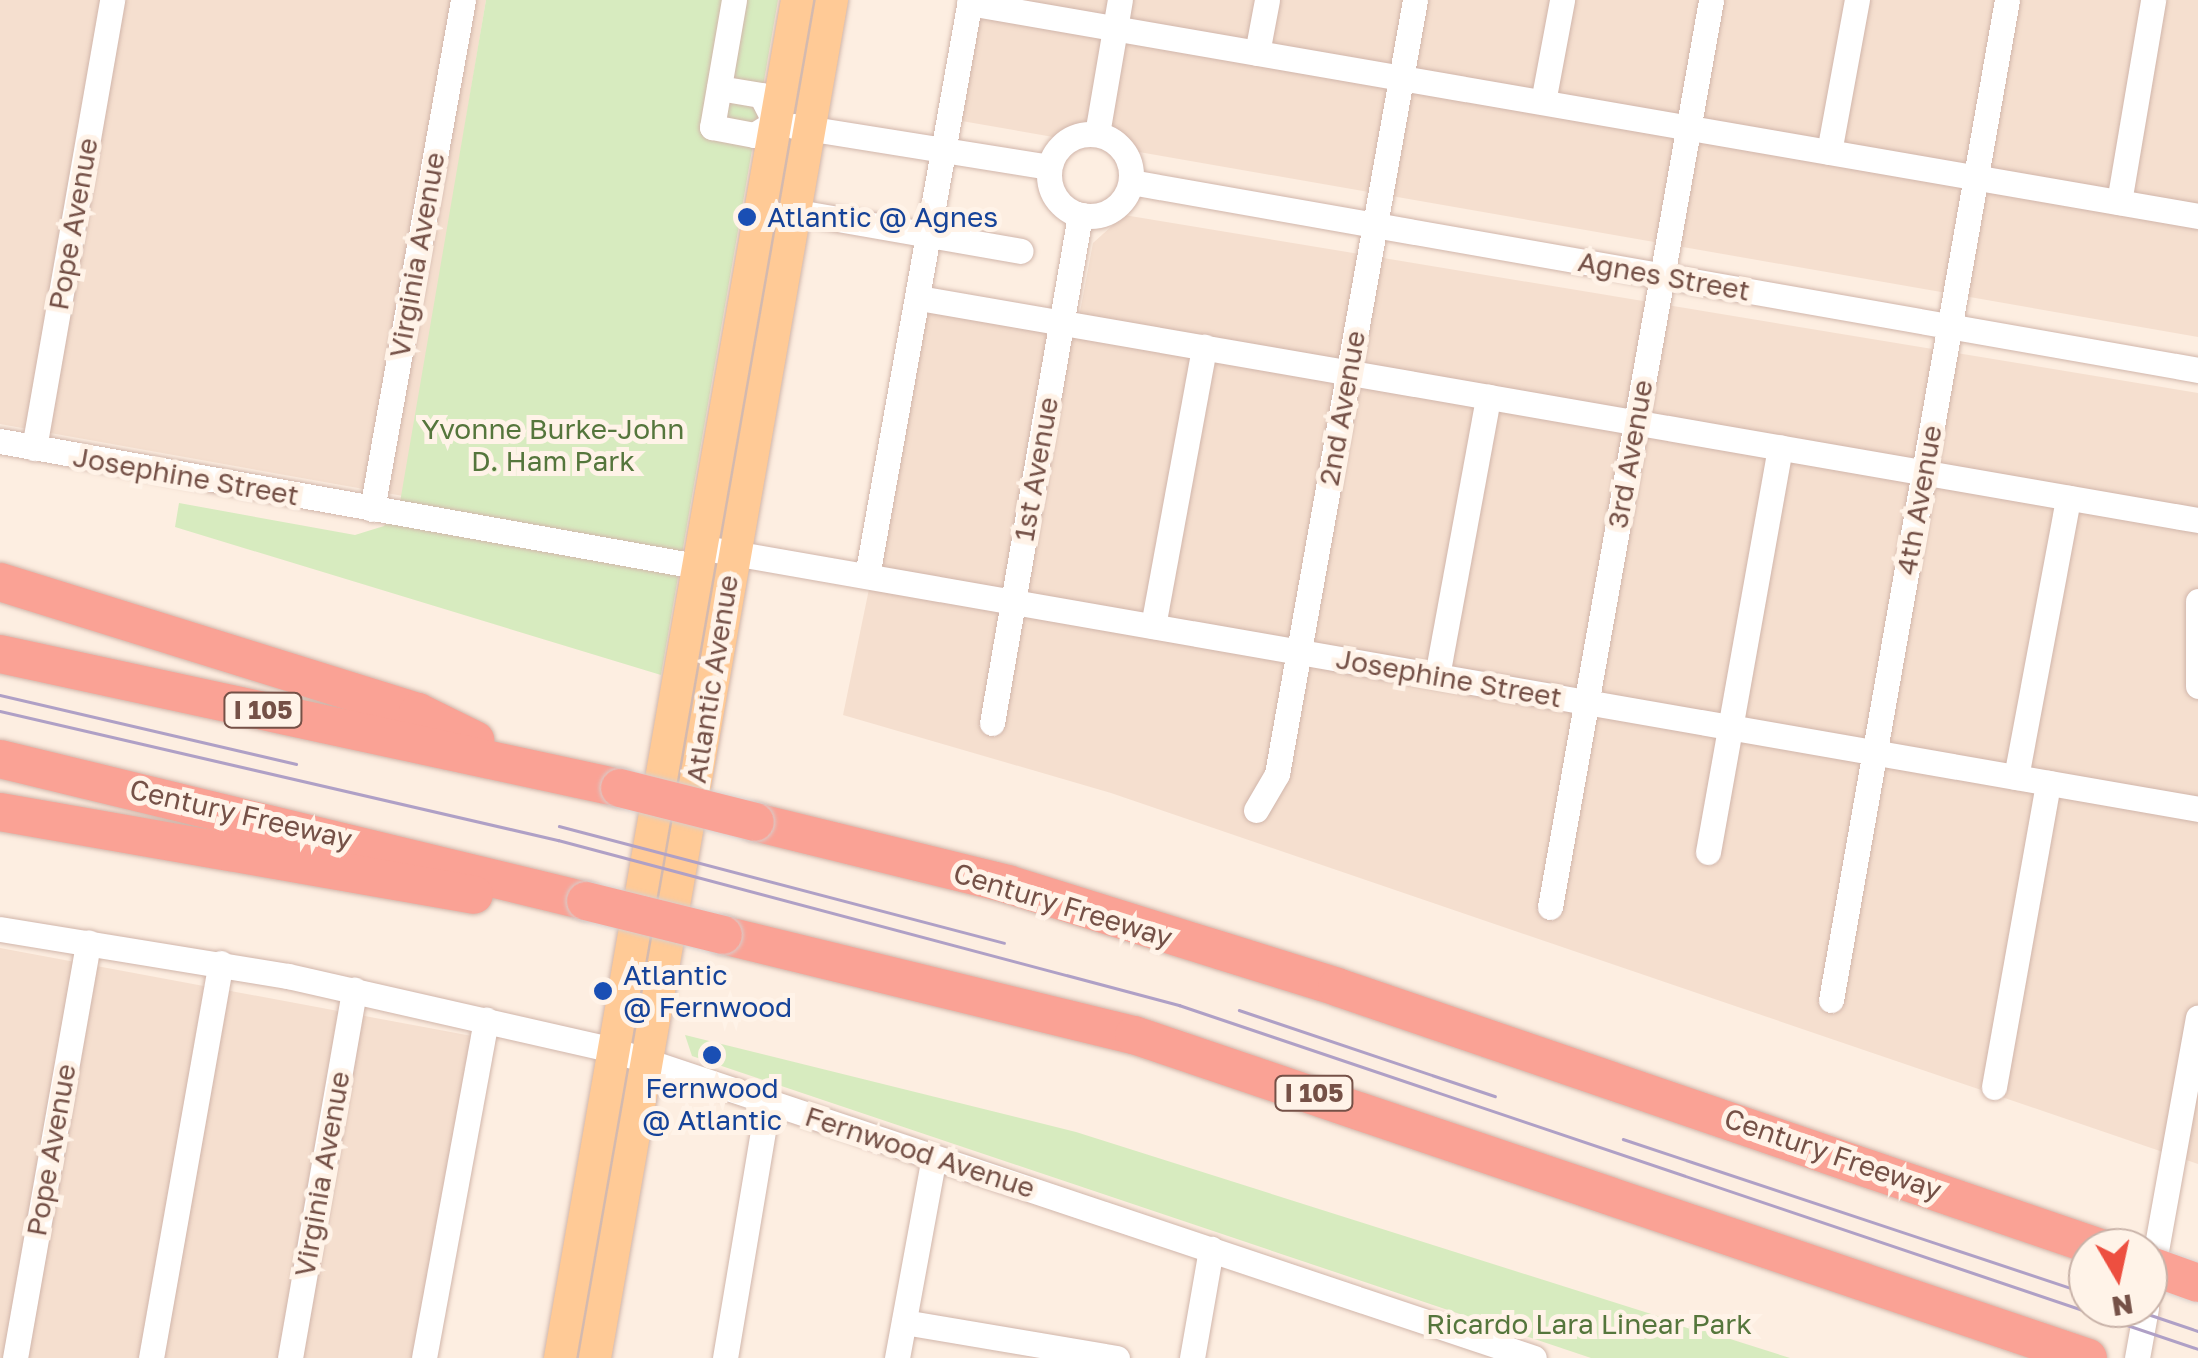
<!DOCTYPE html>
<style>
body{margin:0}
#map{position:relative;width:2198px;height:1358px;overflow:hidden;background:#fdeee1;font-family:"Golos Text",sans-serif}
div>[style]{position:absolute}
.residential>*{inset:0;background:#f5dfcf}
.green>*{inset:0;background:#d7ebbf}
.roads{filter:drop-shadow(0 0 2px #d1b6ab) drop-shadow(0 0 2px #d1b6ab)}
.minor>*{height:25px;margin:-12.5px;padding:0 12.5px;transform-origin:12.5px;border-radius:12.5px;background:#fff}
.minor>.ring{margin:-12.5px;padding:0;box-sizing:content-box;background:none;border:25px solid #fff;border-radius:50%}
.major>*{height:32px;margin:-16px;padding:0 16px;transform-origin:16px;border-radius:16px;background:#ffca96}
.highway>*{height:38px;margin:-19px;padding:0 19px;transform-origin:19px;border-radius:19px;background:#faa295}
.tram>*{height:2.5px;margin:-1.25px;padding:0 1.25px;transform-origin:1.25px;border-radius:1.25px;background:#afa0c6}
.bridges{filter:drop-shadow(0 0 2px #d8cecb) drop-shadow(0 0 2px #d8cecb)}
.highway-bridge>*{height:38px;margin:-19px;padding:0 19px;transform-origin:19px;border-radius:19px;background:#faa295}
.dots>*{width:28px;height:28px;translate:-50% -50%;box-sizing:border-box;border:5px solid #fff3e8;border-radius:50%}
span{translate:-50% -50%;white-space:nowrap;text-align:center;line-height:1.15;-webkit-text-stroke:10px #fff3e8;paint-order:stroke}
.shield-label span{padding:2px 8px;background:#fff3e8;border:2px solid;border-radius:8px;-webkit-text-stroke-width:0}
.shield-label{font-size:25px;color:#755147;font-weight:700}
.transit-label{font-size:28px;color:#164399}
.left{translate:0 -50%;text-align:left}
.street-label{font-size:28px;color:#755147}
.park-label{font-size:28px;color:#55763c}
.north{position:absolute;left:2068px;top:1228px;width:100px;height:100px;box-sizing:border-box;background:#fff3e8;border:2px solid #c8b2a8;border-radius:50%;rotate:171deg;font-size:28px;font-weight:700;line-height:40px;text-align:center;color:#755147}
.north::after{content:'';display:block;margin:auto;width:35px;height:45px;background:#ed4f40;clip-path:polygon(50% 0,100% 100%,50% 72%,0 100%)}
</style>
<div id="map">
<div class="residential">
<i style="clip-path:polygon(0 0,486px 0,403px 496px,0 424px)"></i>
<i style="clip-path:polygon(978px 0,2198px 0,2198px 337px,956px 120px)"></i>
<i style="clip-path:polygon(1124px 215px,2198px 393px,2198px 1164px,1111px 793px,843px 715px,927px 308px,1076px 333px,1093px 243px)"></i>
<i style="clip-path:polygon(0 948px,472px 1036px,415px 1358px,0 1358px)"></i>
</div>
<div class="green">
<i style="clip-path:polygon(486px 0,778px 0,661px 675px,175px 527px,179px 503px,355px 535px,384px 526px,399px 508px)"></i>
<i style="clip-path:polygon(685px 1035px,1076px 1132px,1790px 1358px,1591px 1358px,692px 1056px)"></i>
</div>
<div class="roads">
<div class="minor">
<i style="left:734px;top:0;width:129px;rotate:99.8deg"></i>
<i style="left:712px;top:127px;width:43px;rotate:10.8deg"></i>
<i style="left:754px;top:135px;width:25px;rotate:-32deg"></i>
<i style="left:969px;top:3px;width:1247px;rotate:9.83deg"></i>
<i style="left:1257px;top:53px;width:54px;rotate:-79.3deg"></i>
<i style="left:719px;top:88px;width:43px;rotate:9.5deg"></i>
<i style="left:761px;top:95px;width:30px;rotate:63deg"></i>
<i style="left:1543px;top:102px;width:104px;rotate:-79.4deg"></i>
<i style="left:794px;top:126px;width:258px;rotate:9.1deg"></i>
<i class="ring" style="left:1049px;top:134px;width:57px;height:57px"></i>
<i style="left:1097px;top:134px;width:136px;rotate:-80.3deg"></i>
<i style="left:1829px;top:152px;width:155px;rotate:-79.6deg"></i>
<i style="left:1131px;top:182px;width:1083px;rotate:9.99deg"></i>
<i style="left:2119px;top:202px;width:205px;rotate:-80.4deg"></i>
<i style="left:792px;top:211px;width:232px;rotate:9.9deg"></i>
<i style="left:919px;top:298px;width:1298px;rotate:9.85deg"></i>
<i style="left:0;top:441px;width:707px;rotate:10.18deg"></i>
<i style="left:34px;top:448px;width:455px;rotate:-80.1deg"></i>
<i style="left:372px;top:509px;width:517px;rotate:-79.86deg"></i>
<i style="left:699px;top:547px;width:1522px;rotate:9.91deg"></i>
<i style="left:867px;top:576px;width:585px;rotate:-79.86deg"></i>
<i style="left:2198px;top:601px;width:85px;rotate:90deg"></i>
<i style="left:1153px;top:626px;width:284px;rotate:-79.6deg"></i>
<i style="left:1437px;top:676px;width:284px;rotate:-79.6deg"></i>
<i style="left:992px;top:723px;width:516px;rotate:-80.17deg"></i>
<i style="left:2016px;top:777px;width:284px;rotate:-79.4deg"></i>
<i style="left:1256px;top:810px;width:42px;rotate:-59.7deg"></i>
<i style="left:1277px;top:774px;width:786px;rotate:-79.89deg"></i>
<i style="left:1708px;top:852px;width:411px;rotate:-79.9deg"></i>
<i style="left:1550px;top:907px;width:921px;rotate:-79.93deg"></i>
<i style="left:0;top:929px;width:292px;rotate:9.3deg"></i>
<i style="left:288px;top:976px;width:334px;rotate:12.8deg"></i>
<i style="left:614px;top:1050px;width:970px;rotate:18.51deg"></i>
<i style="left:1831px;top:1000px;width:1015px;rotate:-80.02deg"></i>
<i style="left:1994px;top:1087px;width:309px;rotate:-79.9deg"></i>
<i style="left:2148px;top:1295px;width:282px;rotate:-79.8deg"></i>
<i style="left:904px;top:1322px;width:216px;rotate:9.6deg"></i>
<i style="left:15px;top:1358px;width:422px;rotate:-80deg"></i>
<i style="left:151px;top:1358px;width:401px;rotate:-80deg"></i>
<i style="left:290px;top:1358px;width:374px;rotate:-80.1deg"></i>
<i style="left:424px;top:1358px;width:344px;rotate:-79.6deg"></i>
<i style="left:725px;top:1358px;width:260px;rotate:-80.5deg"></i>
<i style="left:897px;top:1358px;width:204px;rotate:-79.6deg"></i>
<i style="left:1192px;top:1358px;width:111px;rotate:-80.1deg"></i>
<i style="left:2137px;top:1358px;width:51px;rotate:-79.8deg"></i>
</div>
<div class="major">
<i style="left:560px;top:1358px;width:1379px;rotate:-80.1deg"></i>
<i style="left:595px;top:1358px;width:1379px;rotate:-80.1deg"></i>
</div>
<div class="highway">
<i style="left:0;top:582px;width:438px;rotate:17.3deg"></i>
<i style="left:418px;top:712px;width:64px;rotate:26.2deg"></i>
<i style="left:0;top:654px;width:634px;rotate:12.2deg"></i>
<i style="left:0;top:759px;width:603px;rotate:13.62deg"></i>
<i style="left:0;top:812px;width:481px;rotate:9.9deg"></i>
<i style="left:755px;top:822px;width:260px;rotate:13.8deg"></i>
<i style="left:1007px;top:884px;width:346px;rotate:17.3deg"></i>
<i style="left:1337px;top:987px;width:806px;rotate:18.88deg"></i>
<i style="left:723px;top:935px;width:423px;rotate:13.7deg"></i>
<i style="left:1134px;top:1035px;width:1007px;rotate:18.7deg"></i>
</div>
</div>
<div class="tram">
<i style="left:0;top:695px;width:304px;rotate:13.1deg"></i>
<i style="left:0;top:711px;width:573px;rotate:13.02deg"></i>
<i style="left:558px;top:840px;width:643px;rotate:14.88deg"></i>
<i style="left:1179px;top:1005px;width:1075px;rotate:18.65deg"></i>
<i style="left:559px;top:826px;width:460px;rotate:14.7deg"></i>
<i style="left:1239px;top:1010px;width:270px;rotate:18.6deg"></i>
<i style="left:1623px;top:1139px;width:490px;rotate:18.4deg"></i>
<i style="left:2130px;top:1308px;width:72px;rotate:18.7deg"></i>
</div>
<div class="bridges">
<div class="highway-bridge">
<i style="left:620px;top:788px;width:139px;rotate:14.1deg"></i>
<i style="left:586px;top:901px;width:141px;rotate:13.9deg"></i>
<i style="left:2148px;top:1265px;width:53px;rotate:19.8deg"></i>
</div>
</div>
<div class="dots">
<i style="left:747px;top:217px;background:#1a4fb4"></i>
<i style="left:603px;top:991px;background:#1a4fb4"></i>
<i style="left:712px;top:1055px;background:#1a4fb4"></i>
</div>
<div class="shield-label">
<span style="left:263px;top:710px">I 105</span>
<span style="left:1314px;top:1093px">I 105</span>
</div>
<div class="transit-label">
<span class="left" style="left:767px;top:217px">Atlantic @ Agnes</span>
<span class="left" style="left:623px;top:991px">Atlantic<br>@ Fernwood</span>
<span style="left:712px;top:1104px">Fernwood<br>@ Atlantic</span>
</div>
<div class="street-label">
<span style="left:73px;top:224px;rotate:-80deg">Pope Avenue</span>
<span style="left:417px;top:255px;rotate:-80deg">Virginia Avenue</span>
<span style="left:1664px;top:276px;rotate:10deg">Agnes Street</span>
<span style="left:1342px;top:408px;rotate:-80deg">2nd Avenue</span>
<span style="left:1630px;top:454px;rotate:-80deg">3rd Avenue</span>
<span style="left:1036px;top:469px;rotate:-80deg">1st Avenue</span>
<span style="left:186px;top:476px;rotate:10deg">Josephine Street</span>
<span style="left:1919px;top:500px;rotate:-80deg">4th Avenue</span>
<span style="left:1449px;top:678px;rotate:10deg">Josephine Street</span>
<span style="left:712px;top:679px;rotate:-81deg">Atlantic Avenue</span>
<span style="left:241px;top:814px;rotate:13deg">Century Freeway</span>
<span style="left:1063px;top:905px;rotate:17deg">Century Freeway</span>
<span style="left:51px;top:1150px;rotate:-80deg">Pope Avenue</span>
<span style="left:920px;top:1152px;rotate:18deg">Fernwood Avenue</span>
<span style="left:1833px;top:1154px;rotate:19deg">Century Freeway</span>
<span style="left:322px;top:1174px;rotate:-80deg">Virginia Avenue</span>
</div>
<div class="park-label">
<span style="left:553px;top:445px">Yvonne Burke-John<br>D. Ham Park</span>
<span style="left:1589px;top:1324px">Ricardo Lara Linear Park</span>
</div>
<div class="north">N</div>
</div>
